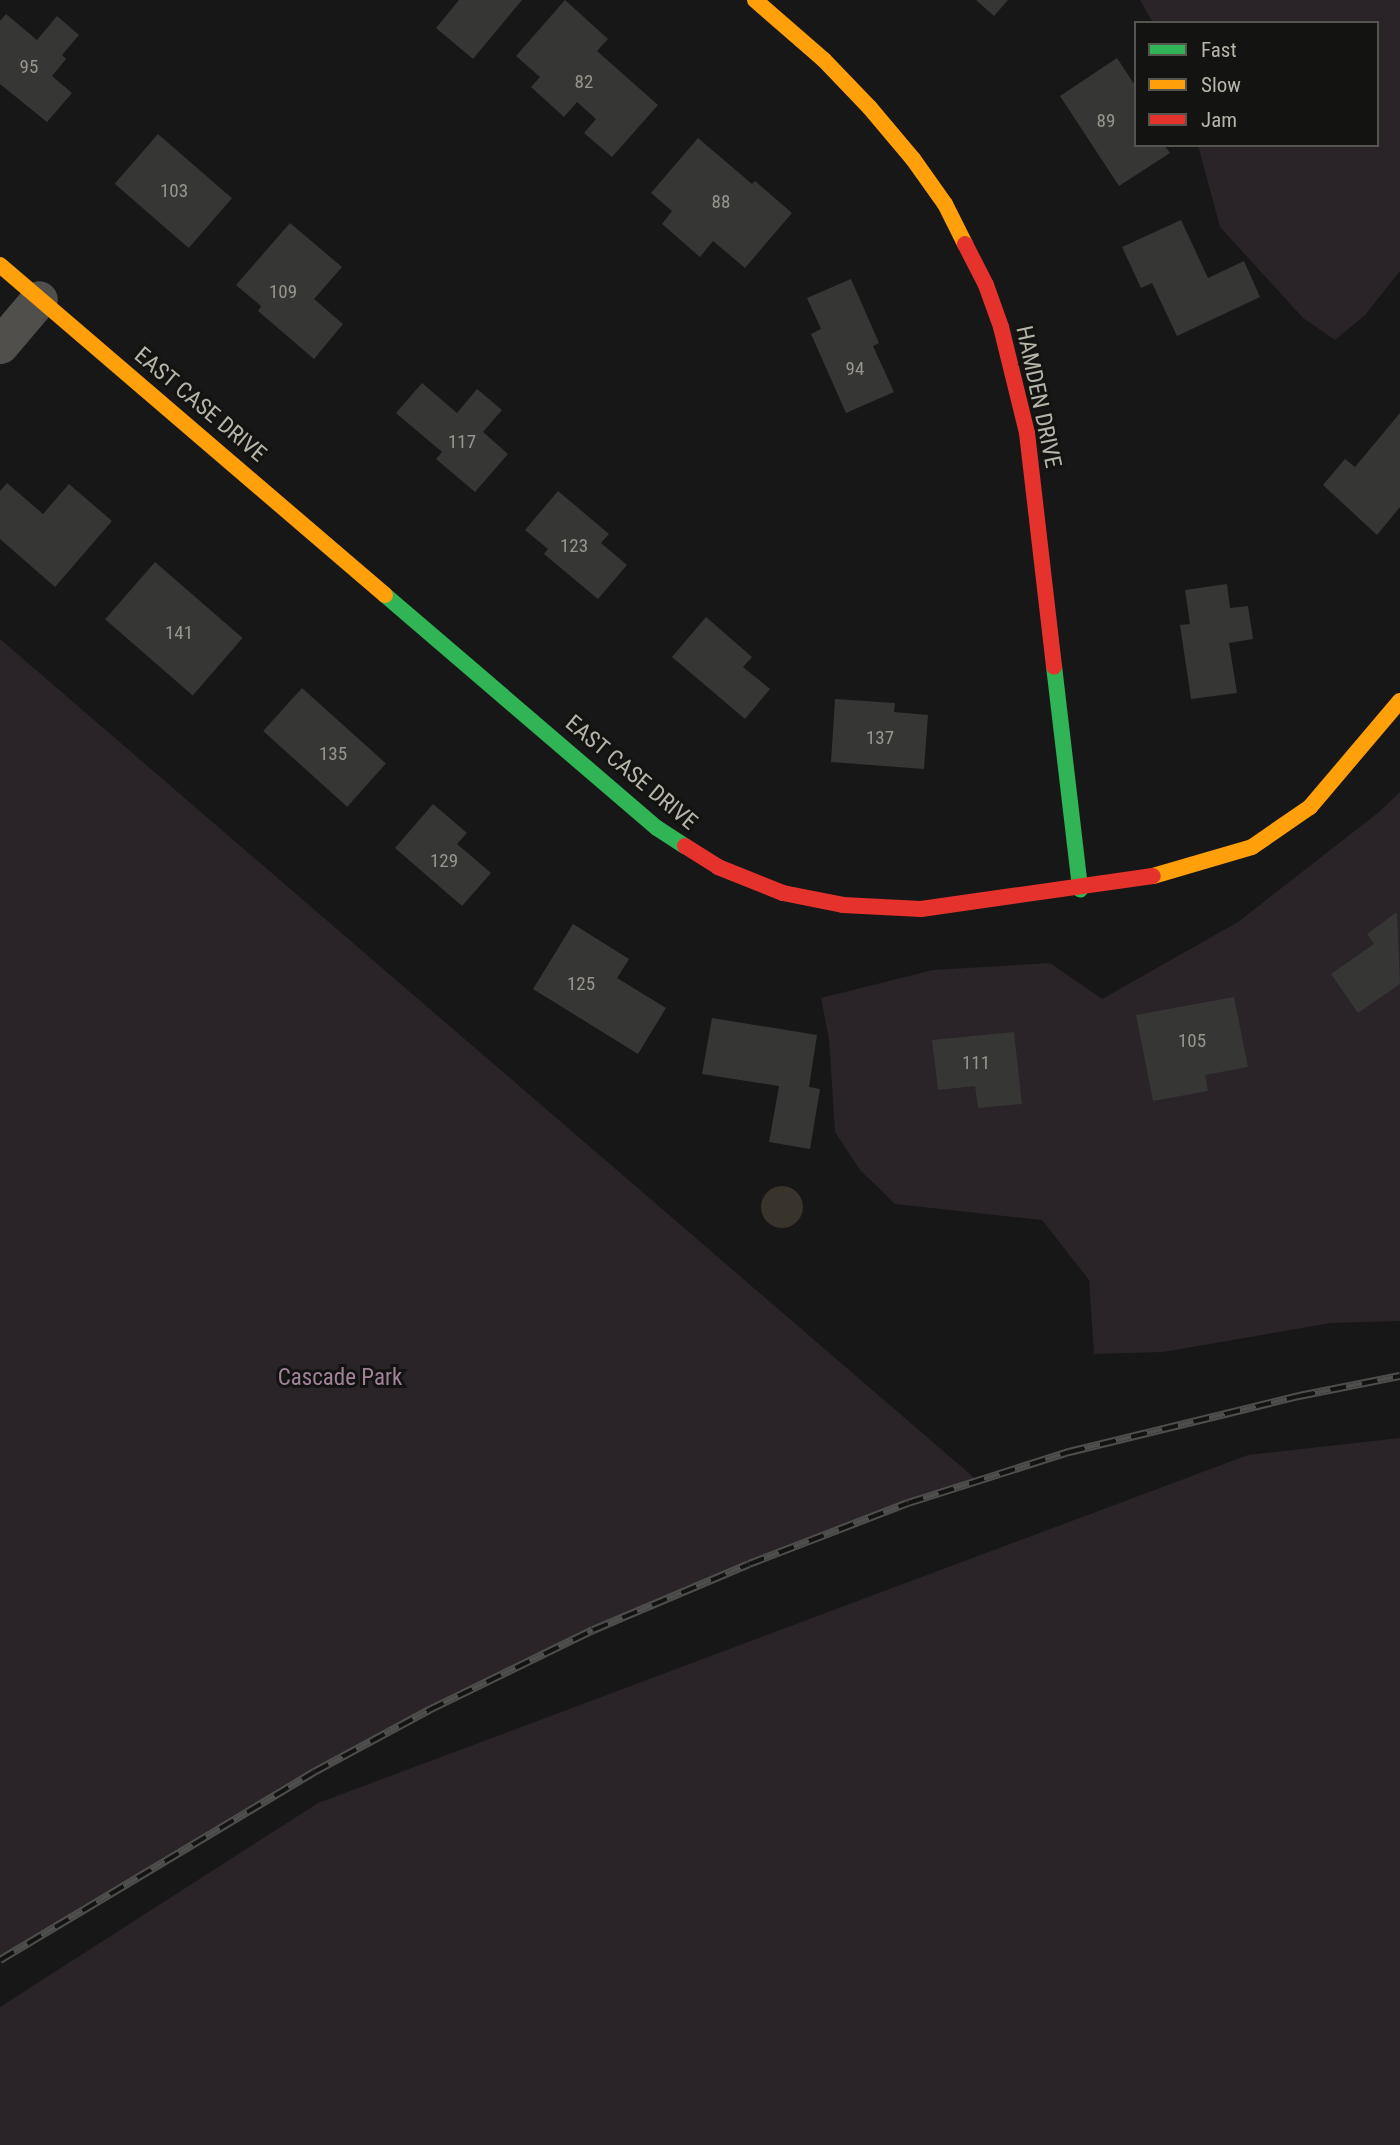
<!DOCTYPE html>
<style>
body{margin:0}
#map{position:relative;width:1400px;height:2145px;overflow:hidden;background:#171717;font-family:"Roboto Condensed",sans-serif}
div>[style]{position:absolute}
.green>*{inset:0;background:#2a2328}
.water>*{inset:0;background:#38332b}
.round{border-radius:50%}
.building>*{inset:0;background:#363635;transform-origin:0 0}
.street>*{height:37px;margin:-18.5px;padding:0 18.5px;transform-origin:18.5px;border-radius:18.5px;background:#504f4c}
.fast>*{height:16px;margin:-8px;padding:0 8px;transform-origin:8px;border-radius:8px;background:#30b455}
.slow>*{height:16px;margin:-8px;padding:0 8px;transform-origin:8px;border-radius:8px;background:#ff9f0a}
.jam>*{height:16px;margin:-8px;padding:0 8px;transform-origin:8px;border-radius:8px;background:#e5322d}
.rail>*{height:8px;margin-top:-4px;transform-origin:0;background:repeating-linear-gradient(90deg,#131311 0 16px,#4e4e4c 0 32px);box-sizing:border-box;border-block:2px solid #4e4e4c}
span{translate:-50% -50%;white-space:nowrap;text-align:center;line-height:1.15;-webkit-text-stroke:6px #131311;paint-order:stroke}
.number-label{font-size:19px;color:#97958c}
.number-label span{-webkit-text-stroke-width:0}
.street-label{font-size:23px;color:#b7b5a9}
.park-label{font-size:23px;color:#a1829a}
.legend{position:absolute;left:1134px;top:21px;width:245px;height:126px;box-sizing:border-box;background:#131311;border:2px solid #55544e;margin:0;padding:9px 12px;list-style:none;font-size:21px;color:#b7b5a9}
.legend li{display:flex;align-items:center;gap:14px;height:35px}
.legend b{width:35px;border:2px solid #55544e}
</style>
<div id="map">
<div class="green">
<i style="clip-path:polygon(1140px 0,1400px 0,1400px 271px,1365px 315px,1335px 340px,1303px 318px,1220px 227px,1198px 145px,1377px 145px,1377px 23px,1153px 23px)"></i>
<i style="clip-path:polygon(0 639px,978px 1481px,749px 1564px,429px 1710px,0 1960px)"></i>
<i style="clip-path:polygon(1400px 792px,1400px 1321px,1331px 1323px,1163px 1352px,1094px 1354px,1089px 1280px,1042px 1220px,895px 1204px,860px 1170px,835px 1132px,829px 1039px,821px 998px,933px 970px,1050px 963px,1102px 999px,1238px 922px,1379px 812px)"></i>
<i style="clip-path:polygon(1400px 1438px,1400px 2145px,0 2145px,0 2007px,318px 1803px,1248px 1455px)"></i>
</div>
<div class="water">
<i class="round" style="left:761px;top:1186px;width:42px;height:42px"></i>
</div>
<div class="building">
<i style="clip-path:polygon(459px 0,522px 0,473px 59px,436px 28px)"></i>
<i style="clip-path:polygon(565px 0,608px 39px,597px 51px,658px 105px,612px 157px,584px 133px,596px 119px,577px 102px,564px 117px,531px 87px,540px 77px,516px 56px)"></i>
<i style="clip-path:polygon(976px 0,1008px 0,994px 16px)"></i>
<i style="clip-path:polygon(6px 14px,37px 40px,57px 16px,79px 35px,62px 55px,66px 59px,52px 76px,72px 93px,47px 122px,0 84px,0 21px)"></i>
<i style="clip-path:polygon(1117px 58px,1136px 87px,1136px 145px,1164px 145px,1170px 153px,1119px 186px,1060px 96px)"></i>
<i style="left:158px;top:134px;width:98px;height:66px;rotate:41deg"></i>
<i style="clip-path:polygon(698px 138px,752px 184px,755px 181px,792px 213px,745px 268px,713px 241px,700px 257px,662px 224px,672px 211px,651px 193px)"></i>
<i style="clip-path:polygon(1181px 220px,1208px 278px,1244px 261px,1260px 297px,1177px 336px,1152px 283px,1141px 288px,1122px 247px)"></i>
<i style="clip-path:polygon(290px 223px,342px 267px,314px 299px,343px 324px,314px 359px,258px 311px,261px 306px,236px 285px)"></i>
<i style="clip-path:polygon(851px 279px,879px 343px,873px 346px,894px 392px,846px 413px,811px 334px,821px 329px,807px 298px)"></i>
<i style="clip-path:polygon(422px 383px,457px 413px,477px 389px,502px 410px,483px 432px,508px 454px,475px 492px,436px 459px,442px 452px,396px 413px)"></i>
<i style="clip-path:polygon(1400px 413px,1400px 507px,1377px 535px,1323px 485px,1345px 459px,1355px 467px)"></i>
<i style="clip-path:polygon(7px 483px,43px 514px,69px 484px,112px 521px,55px 587px,0 539px,0 491px)"></i>
<i style="clip-path:polygon(558px 491px,609px 534px,601px 543px,627px 565px,598px 599px,544px 554px,548px 549px,525px 530px)"></i>
<i style="left:155px;top:562px;width:116px;height:76px;rotate:41deg"></i>
<i style="clip-path:polygon(1227px 584px,1230px 608px,1248px 606px,1253px 639px,1229px 643px,1237px 693px,1191px 699px,1180px 625px,1190px 624px,1185px 590px)"></i>
<i style="clip-path:polygon(706px 617px,752px 657px,743px 667px,770px 689px,745px 719px,672px 657px)"></i>
<i style="left:302px;top:688px;width:113px;height:58px;rotate:42deg"></i>
<i style="clip-path:polygon(835px 699px,895px 703px,894px 712px,928px 715px,924px 769px,831px 762px)"></i>
<i style="clip-path:polygon(433px 804px,467px 833px,457px 844px,491px 873px,462px 906px,395px 848px)"></i>
<i style="clip-path:polygon(1397px 912px,1400px 984px,1358px 1013px,1331px 974px,1374px 944px,1367px 934px)"></i>
<i style="clip-path:polygon(573px 924px,629px 959px,617px 978px,666px 1008px,638px 1054px,533px 989px)"></i>
<i style="clip-path:polygon(1234px 997px,1248px 1067px,1205px 1075px,1208px 1091px,1153px 1101px,1136px 1015px)"></i>
<i style="clip-path:polygon(712px 1018px,817px 1035px,809px 1087px,820px 1089px,810px 1149px,769px 1142px,779px 1086px,702px 1074px)"></i>
<i style="clip-path:polygon(1014px 1032px,1022px 1104px,978px 1108px,975px 1086px,938px 1090px,932px 1040px)"></i>
</div>
<div class="street">
<i style="left:0;top:345px;width:60px;rotate:-49.7deg"></i>
</div>
<div class="fast">
<i style="left:385px;top:595px;width:358px;rotate:40.6deg"></i>
<i style="left:657px;top:828px;width:33px;rotate:33deg"></i>
<i style="left:1054px;top:666px;width:225px;rotate:83.3deg"></i>
</div>
<div class="slow">
<i style="left:755px;top:0;width:91px;rotate:41deg"></i>
<i style="left:824px;top:60px;width:66px;rotate:46.2deg"></i>
<i style="left:870px;top:108px;width:67px;rotate:49.9deg"></i>
<i style="left:913px;top:159px;width:55px;rotate:54.6deg"></i>
<i style="left:945px;top:204px;width:45px;rotate:63.4deg"></i>
<i style="left:0;top:265px;width:507px;rotate:40.6deg"></i>
<i style="left:1153px;top:876px;width:103px;rotate:-16.3deg"></i>
<i style="left:1252px;top:847px;width:70px;rotate:-34.6deg"></i>
<i style="left:1310px;top:807px;width:139px;rotate:-49.7deg"></i>
</div>
<div class="jam">
<i style="left:965px;top:244px;width:46px;rotate:62.9deg"></i>
<i style="left:986px;top:285px;width:45px;rotate:70.3deg"></i>
<i style="left:1001px;top:327px;width:109px;rotate:76.2deg"></i>
<i style="left:1027px;top:433px;width:235px;rotate:83.4deg"></i>
<i style="left:685px;top:846px;width:39px;rotate:32deg"></i>
<i style="left:718px;top:867px;width:70px;rotate:21.8deg"></i>
<i style="left:783px;top:893px;width:61px;rotate:11.3deg"></i>
<i style="left:843px;top:905px;width:78px;rotate:2.9deg"></i>
<i style="left:921px;top:909px;width:234px;rotate:-8.1deg"></i>
</div>
<div class="rail">
<i style="left:0;top:1960px;width:366px;rotate:-30.9deg"></i>
<i style="left:314px;top:1772px;width:131px;rotate:-28.3deg"></i>
<i style="left:429px;top:1710px;width:182px;rotate:-26deg"></i>
<i style="left:593px;top:1630px;width:169px;rotate:-22.9deg"></i>
<i style="left:749px;top:1564px;width:170px;rotate:-21deg"></i>
<i style="left:908px;top:1503px;width:169px;rotate:-17.6deg"></i>
<i style="left:1069px;top:1452px;width:237px;rotate:-13.7deg"></i>
<i style="left:1299px;top:1396px;width:103px;rotate:-11.2deg"></i>
</div>
<div class="number-label">
<span style="left:29px;top:67px">95</span>
<span style="left:584px;top:82px">82</span>
<span style="left:1106px;top:121px">89</span>
<span style="left:174px;top:191px">103</span>
<span style="left:721px;top:202px">88</span>
<span style="left:283px;top:292px">109</span>
<span style="left:855px;top:369px">94</span>
<span style="left:462px;top:442px">117</span>
<span style="left:574px;top:546px">123</span>
<span style="left:179px;top:633px">141</span>
<span style="left:880px;top:738px">137</span>
<span style="left:333px;top:754px">135</span>
<span style="left:444px;top:861px">129</span>
<span style="left:581px;top:984px">125</span>
<span style="left:1192px;top:1041px">105</span>
<span style="left:976px;top:1063px">111</span>
</div>
<div class="street-label">
<span style="left:1038px;top:397px;rotate:78deg">HAMDEN DRIVE</span>
<span style="left:200px;top:405px;rotate:40deg">EAST CASE DRIVE</span>
<span style="left:631px;top:773px;rotate:40deg">EAST CASE DRIVE</span>
</div>
<div class="park-label">
<span style="left:340px;top:1378px">Cascade Park</span>
</div>
<ul class="legend">
<li><b style="height:9px;background:#30b455"></b>Fast</li>
<li><b style="height:9px;background:#ff9f0a"></b>Slow</li>
<li><b style="height:9px;background:#e5322d"></b>Jam</li>
</ul>
</div>
